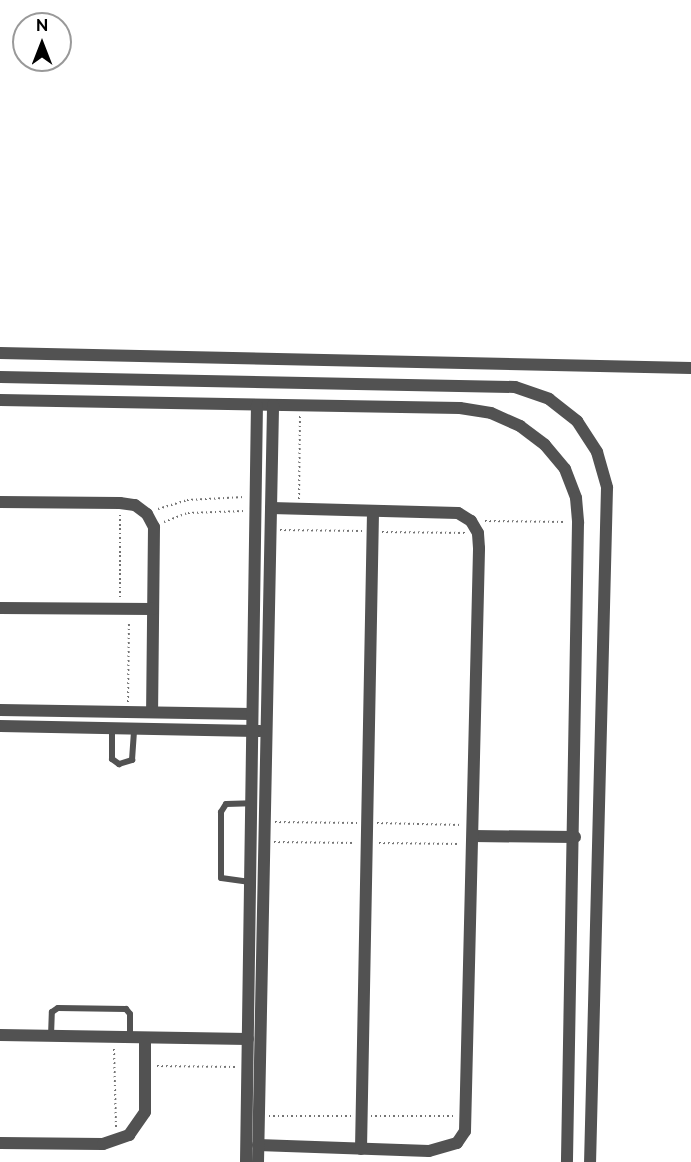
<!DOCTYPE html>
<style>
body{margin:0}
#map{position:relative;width:691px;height:1162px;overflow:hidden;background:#fff;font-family:Raleway,sans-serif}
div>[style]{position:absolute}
.path>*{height:2px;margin-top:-1px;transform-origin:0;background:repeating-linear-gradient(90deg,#747474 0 1.5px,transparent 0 4.5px)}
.service>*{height:6px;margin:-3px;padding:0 3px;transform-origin:3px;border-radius:3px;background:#525252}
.minor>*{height:12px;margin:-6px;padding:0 6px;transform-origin:6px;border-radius:6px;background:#525252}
.tertiary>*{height:12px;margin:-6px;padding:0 6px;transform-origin:6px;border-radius:6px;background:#525252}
span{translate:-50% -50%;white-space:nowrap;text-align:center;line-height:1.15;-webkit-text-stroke:6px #fff;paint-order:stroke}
.north{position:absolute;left:12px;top:12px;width:60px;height:60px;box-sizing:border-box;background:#fff;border:2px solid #999;border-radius:50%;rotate:0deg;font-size:16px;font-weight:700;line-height:24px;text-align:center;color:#000}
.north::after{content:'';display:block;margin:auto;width:21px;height:27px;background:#000;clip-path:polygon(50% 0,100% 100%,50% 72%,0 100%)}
</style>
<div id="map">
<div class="path">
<i style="left:299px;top:499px;width:84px;rotate:-89.3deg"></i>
<i style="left:158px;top:509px;width:30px;rotate:-17deg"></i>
<i style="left:187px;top:500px;width:57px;rotate:-3deg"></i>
<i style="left:120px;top:515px;width:82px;rotate:90deg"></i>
<i style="left:485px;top:521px;width:81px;rotate:0.7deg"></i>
<i style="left:164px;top:522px;width:26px;rotate:-21deg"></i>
<i style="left:188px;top:513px;width:56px;rotate:-2deg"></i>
<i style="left:280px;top:530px;width:82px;rotate:0.7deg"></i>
<i style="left:382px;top:532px;width:85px;rotate:0.7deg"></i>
<i style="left:128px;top:702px;width:81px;rotate:-89.3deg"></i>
<i style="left:275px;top:822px;width:82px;rotate:0.7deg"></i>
<i style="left:377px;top:823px;width:85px;rotate:1.3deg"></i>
<i style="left:274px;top:842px;width:81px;rotate:0.7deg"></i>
<i style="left:379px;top:843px;width:81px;rotate:0.7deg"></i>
<i style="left:114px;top:1049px;width:78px;rotate:88.5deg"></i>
<i style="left:157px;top:1066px;width:79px;rotate:0.7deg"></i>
<i style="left:269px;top:1116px;width:82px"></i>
<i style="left:371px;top:1116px;width:85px"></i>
</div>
<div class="service">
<i style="left:112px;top:728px;width:31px;rotate:90deg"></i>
<i style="left:112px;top:759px;width:9px;rotate:36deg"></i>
<i style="left:119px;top:764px;width:14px;rotate:-17deg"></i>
<i style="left:132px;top:760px;width:31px;rotate:-86deg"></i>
<i style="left:250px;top:882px;width:29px;rotate:-172deg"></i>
<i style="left:221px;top:878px;width:66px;rotate:-90deg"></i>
<i style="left:221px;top:812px;width:9px;rotate:-58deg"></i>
<i style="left:226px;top:804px;width:25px;rotate:-2deg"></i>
<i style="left:51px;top:1036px;width:24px;rotate:-88deg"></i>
<i style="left:52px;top:1012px;width:7px;rotate:-34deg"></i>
<i style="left:58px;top:1008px;width:68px;rotate:0.8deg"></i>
<i style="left:126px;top:1009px;width:6px;rotate:51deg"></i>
<i style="left:130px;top:1014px;width:23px;rotate:90deg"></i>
</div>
<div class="minor">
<i style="left:515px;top:387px;width:36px;rotate:19deg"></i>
<i style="left:549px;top:399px;width:36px;rotate:38deg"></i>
<i style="left:577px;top:421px;width:37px;rotate:57deg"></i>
<i style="left:597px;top:452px;width:37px;rotate:74deg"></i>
<i style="left:607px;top:488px;width:674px;rotate:91.44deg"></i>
<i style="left:0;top:400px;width:460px;rotate:1deg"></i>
<i style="left:460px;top:408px;width:31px;rotate:9deg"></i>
<i style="left:491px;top:413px;width:32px;rotate:24deg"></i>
<i style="left:520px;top:426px;width:31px;rotate:37deg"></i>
<i style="left:545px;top:445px;width:31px;rotate:50deg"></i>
<i style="left:565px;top:469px;width:31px;rotate:69deg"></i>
<i style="left:576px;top:498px;width:25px;rotate:85deg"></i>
<i style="left:578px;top:523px;width:639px;rotate:90.99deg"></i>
<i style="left:0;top:502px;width:120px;rotate:0.5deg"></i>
<i style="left:120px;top:503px;width:15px;rotate:8deg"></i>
<i style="left:135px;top:505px;width:15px;rotate:37deg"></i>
<i style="left:147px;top:514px;width:15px;rotate:62deg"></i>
<i style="left:154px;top:527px;width:185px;rotate:90.6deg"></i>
<i style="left:0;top:608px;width:153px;rotate:0.4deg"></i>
<i style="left:0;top:710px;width:252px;rotate:0.9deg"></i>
<i style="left:0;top:726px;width:260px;rotate:1.1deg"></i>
<i style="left:473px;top:836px;width:102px;rotate:0.6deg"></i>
<i style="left:0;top:1035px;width:248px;rotate:0.9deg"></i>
<i style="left:0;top:1143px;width:103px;rotate:0.6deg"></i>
<i style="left:103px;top:1144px;width:28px;rotate:-19deg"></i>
<i style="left:129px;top:1135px;width:28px;rotate:-55deg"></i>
<i style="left:145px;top:1112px;width:74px;rotate:-90deg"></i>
<i style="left:258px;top:1145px;width:171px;rotate:2deg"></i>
<i style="left:429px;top:1151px;width:29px;rotate:-16deg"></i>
<i style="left:457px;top:1143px;width:14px;rotate:-56deg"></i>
<i style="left:465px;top:1131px;width:583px;rotate:-88.62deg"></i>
<i style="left:479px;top:548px;width:15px;rotate:-94deg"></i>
<i style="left:478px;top:533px;width:14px;rotate:-120deg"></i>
<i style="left:471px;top:521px;width:15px;rotate:-148deg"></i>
<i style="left:458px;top:513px;width:187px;rotate:-178.5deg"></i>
<i style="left:361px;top:1149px;width:638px;rotate:-88.92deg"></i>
<i style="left:246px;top:1162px;width:757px;rotate:-89.17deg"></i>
<i style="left:258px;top:1162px;width:757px;rotate:-88.86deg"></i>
</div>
<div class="tertiary">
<i style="left:0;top:353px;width:691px;rotate:1.24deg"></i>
<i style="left:0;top:377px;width:515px;rotate:1.11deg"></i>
</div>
<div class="north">N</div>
</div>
